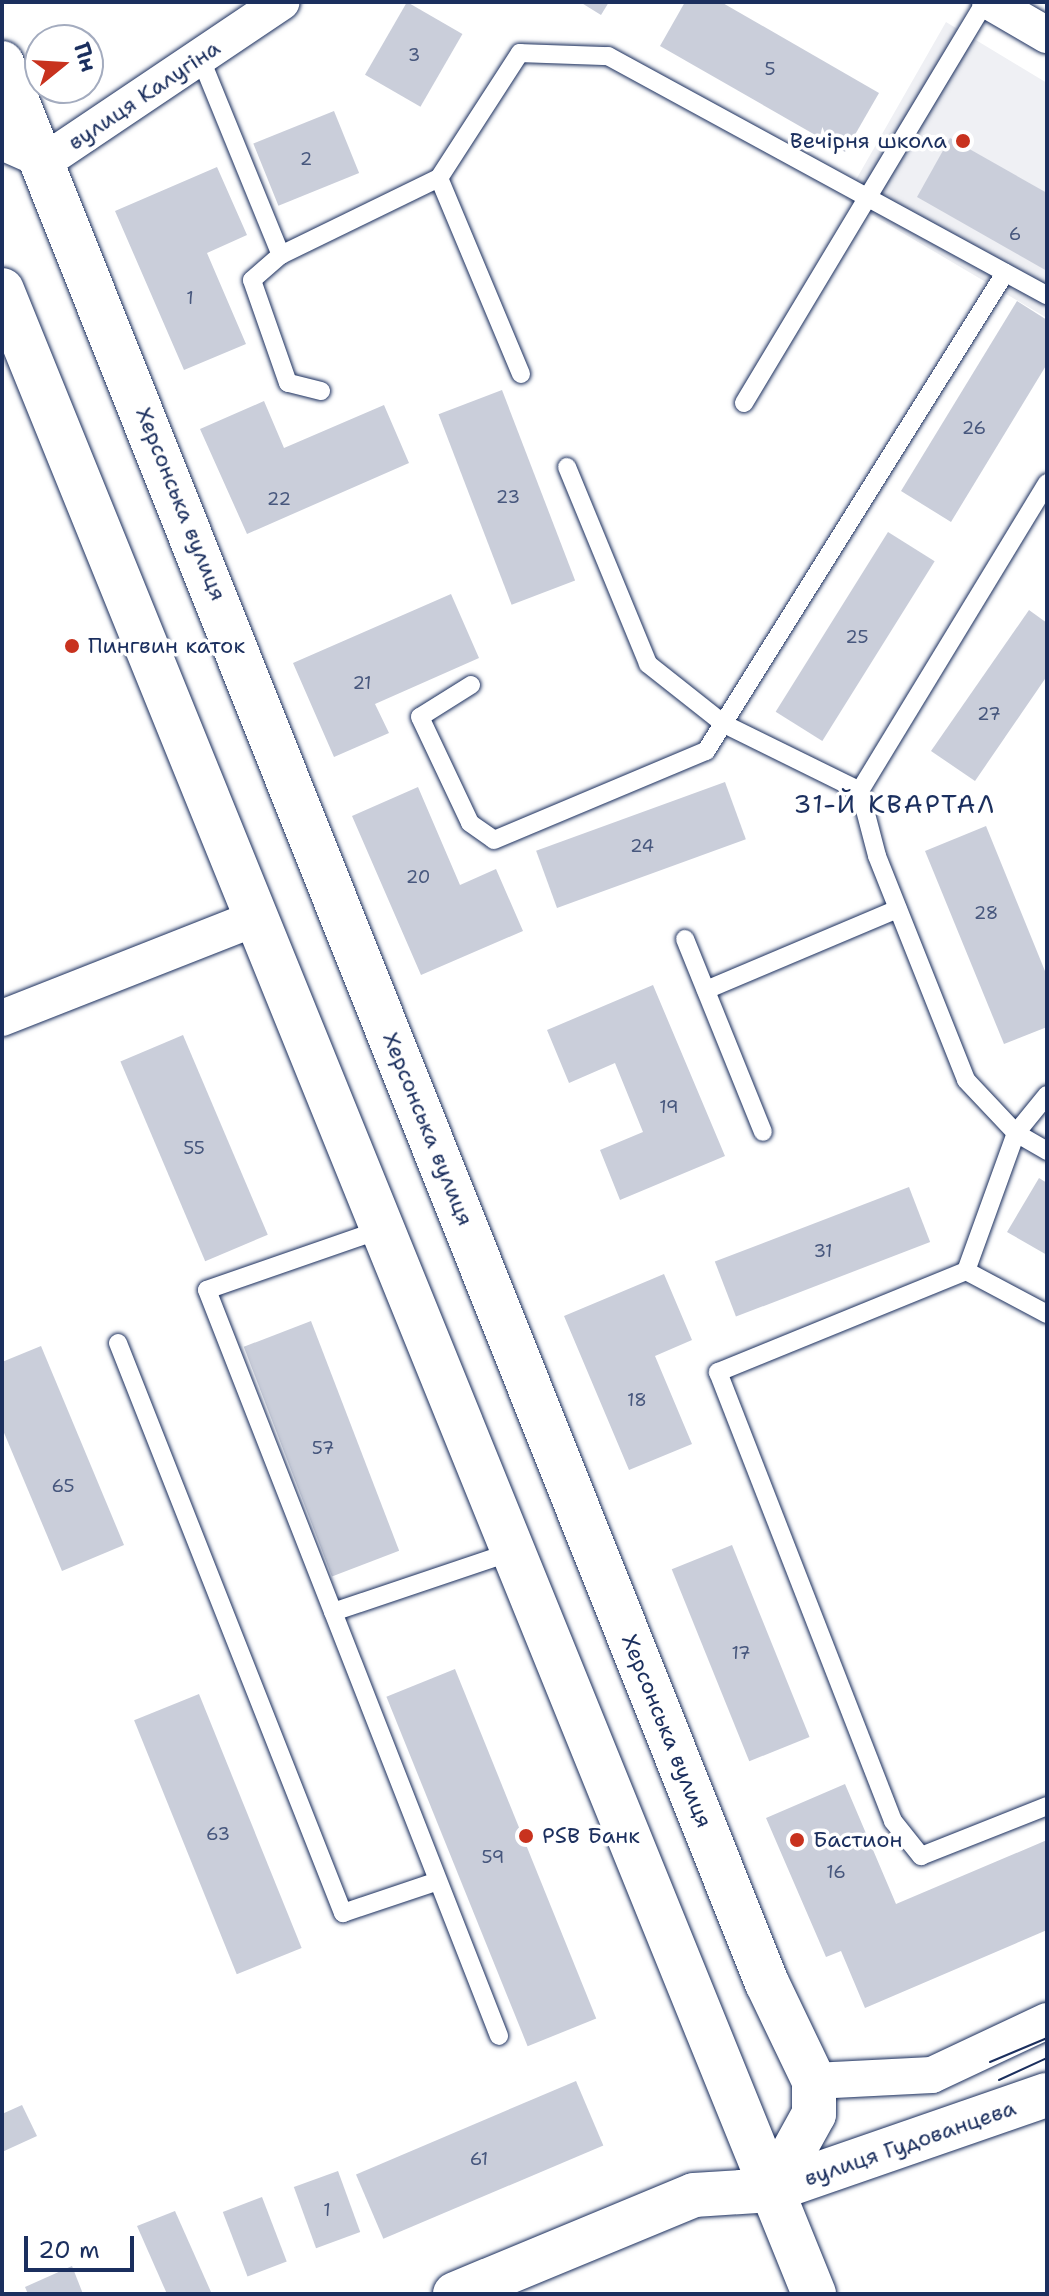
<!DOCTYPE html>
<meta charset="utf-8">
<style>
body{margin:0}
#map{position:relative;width:1049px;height:2296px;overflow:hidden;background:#fff;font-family:"Shantell Sans",sans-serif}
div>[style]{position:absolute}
.built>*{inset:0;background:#eff0f4}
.building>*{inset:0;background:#caceda;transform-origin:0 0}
.roads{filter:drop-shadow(0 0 2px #1b2f5e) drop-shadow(0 0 2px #1b2f5e)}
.lane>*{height:18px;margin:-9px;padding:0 9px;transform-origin:9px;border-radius:9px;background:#fff}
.street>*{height:36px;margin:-18px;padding:0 18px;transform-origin:18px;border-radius:18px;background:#fff}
.secondary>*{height:44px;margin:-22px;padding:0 22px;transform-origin:22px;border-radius:22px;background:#fff}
.tram>*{height:2px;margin:-1px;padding:0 1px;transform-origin:1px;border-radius:1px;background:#1b2f5e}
.dots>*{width:22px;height:22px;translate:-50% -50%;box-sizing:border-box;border:4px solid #fff;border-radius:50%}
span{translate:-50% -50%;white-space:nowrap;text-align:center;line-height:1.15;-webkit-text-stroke:7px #fff;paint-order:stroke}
.number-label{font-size:18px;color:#47577d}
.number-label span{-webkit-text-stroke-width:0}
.street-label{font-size:22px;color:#1b2f5e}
.poi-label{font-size:22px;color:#1b2f5e}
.right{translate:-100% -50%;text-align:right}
.left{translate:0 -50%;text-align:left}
.quarter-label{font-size:26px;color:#1b2f5e;letter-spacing:2px}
.frame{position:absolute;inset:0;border:4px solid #1b2f5e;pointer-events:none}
.north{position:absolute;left:24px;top:24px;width:80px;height:80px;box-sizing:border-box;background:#fff;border:2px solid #a4acbf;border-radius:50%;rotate:72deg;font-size:22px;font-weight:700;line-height:32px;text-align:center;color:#1b2f5e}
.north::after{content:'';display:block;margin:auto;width:28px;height:36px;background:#c8321e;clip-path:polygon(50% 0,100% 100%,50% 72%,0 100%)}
.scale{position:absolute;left:24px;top:2236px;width:110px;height:36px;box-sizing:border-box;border:4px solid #1b2f5e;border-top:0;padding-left:10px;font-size:24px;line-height:28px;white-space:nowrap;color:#1b2f5e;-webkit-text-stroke:6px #fff;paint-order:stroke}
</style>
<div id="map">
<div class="built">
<i style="clip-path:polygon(946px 22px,1047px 83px,1047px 318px,845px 199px)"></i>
</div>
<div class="building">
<i style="left:407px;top:2px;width:64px;height:84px;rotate:30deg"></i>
<i style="clip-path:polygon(580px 2px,609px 2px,601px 15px)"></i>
<i style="clip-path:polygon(685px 2px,721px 2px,879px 93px,845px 152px,660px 46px)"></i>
<i style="left:334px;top:111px;width:67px;height:87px;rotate:68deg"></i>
<i style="clip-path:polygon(950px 138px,1047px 193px,1047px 271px,917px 197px)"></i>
<i style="clip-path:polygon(217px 167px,247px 235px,207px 253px,246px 344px,184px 370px,115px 211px)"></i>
<i style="clip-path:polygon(1017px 301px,1047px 320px,1047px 364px,951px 522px,901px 491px)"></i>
<i style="left:502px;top:390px;width:204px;height:68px;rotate:69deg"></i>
<i style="clip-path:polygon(264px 401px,284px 448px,384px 405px,409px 463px,247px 534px,200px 429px)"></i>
<i style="left:888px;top:532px;width:55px;height:212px;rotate:32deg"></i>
<i style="clip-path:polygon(451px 594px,479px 658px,375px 704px,389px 733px,334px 757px,293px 663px)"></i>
<i style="clip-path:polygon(1029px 610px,1047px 623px,1047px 676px,975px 781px,931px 751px)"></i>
<i style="left:725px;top:782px;width:61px;height:201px;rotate:70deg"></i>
<i style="clip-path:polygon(418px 787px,460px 885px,496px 869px,523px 931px,421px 975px,352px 816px)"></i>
<i style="clip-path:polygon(986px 826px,1047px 976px,1047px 1027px,1004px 1044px,925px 851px)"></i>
<i style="clip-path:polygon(653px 985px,725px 1156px,620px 1200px,600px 1150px,643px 1132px,615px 1063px,569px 1083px,547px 1030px)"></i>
<i style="left:183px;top:1035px;width:217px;height:68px;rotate:67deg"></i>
<i style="clip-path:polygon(1039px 1178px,1047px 1183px,1047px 1255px,1007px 1232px)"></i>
<i style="left:909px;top:1187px;width:59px;height:208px;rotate:69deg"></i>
<i style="clip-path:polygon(664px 1274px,692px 1340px,655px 1356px,692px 1444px,629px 1470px,564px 1316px)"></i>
<i style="left:311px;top:1321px;width:246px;height:72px;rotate:69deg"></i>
<i style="clip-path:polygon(41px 1346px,124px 1545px,62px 1571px,2px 1428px,2px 1362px)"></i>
<i style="left:732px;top:1545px;width:207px;height:65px;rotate:68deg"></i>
<i style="left:455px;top:1669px;width:377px;height:74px;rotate:68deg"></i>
<i style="left:199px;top:1694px;width:274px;height:70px;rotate:68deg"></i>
<i style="clip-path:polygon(845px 1784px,896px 1904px,1047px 1840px,1047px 1930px,865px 2008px,841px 1951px,826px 1957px,766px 1818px)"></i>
<i style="left:576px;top:2081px;width:70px;height:239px;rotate:67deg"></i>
<i style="clip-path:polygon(22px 2105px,37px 2136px,2px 2152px,2px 2114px)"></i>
<i style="left:338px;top:2171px;width:65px;height:47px;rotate:70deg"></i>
<i style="left:262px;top:2197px;width:69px;height:42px;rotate:69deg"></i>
<i style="clip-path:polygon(175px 2211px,211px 2292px,206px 2294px,167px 2294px,137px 2226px)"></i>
<i style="clip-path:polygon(72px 2266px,83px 2294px,28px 2294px,25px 2287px)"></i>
</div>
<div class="roads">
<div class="lane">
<i style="left:200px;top:57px;width:214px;rotate:67.8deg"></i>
<i style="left:521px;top:374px;width:212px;rotate:-112.7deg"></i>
<i style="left:439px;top:178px;width:149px;rotate:-57.1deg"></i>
<i style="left:520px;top:53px;width:88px;rotate:2deg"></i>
<i style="left:608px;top:56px;width:500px;rotate:28.6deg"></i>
<i style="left:321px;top:391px;width:34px;rotate:-166deg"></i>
<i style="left:288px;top:383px;width:109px;rotate:-109.3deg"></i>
<i style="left:252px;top:280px;width:38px;rotate:-41deg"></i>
<i style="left:281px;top:255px;width:176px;rotate:-26deg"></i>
<i style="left:744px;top:403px;width:468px;rotate:-59deg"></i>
<i style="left:567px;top:467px;width:213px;rotate:67.6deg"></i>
<i style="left:648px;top:664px;width:97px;rotate:38.3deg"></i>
<i style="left:724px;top:724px;width:152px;rotate:26.2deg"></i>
<i style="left:1047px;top:483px;width:360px;rotate:121.3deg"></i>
<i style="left:860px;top:791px;width:67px;rotate:75.3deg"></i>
<i style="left:877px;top:856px;width:241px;rotate:68.3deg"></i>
<i style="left:966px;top:1080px;width:73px;rotate:46.7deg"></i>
<i style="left:1016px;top:1133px;width:36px;rotate:30deg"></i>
<i style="left:471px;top:685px;width:60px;rotate:147.9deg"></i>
<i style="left:420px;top:717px;width:117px;rotate:64.7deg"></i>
<i style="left:470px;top:823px;width:29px;rotate:35deg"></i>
<i style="left:494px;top:840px;width:230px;rotate:-22.8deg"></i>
<i style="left:706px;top:751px;width:564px;rotate:-57.97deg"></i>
<i style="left:685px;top:939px;width:208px;rotate:68deg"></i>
<i style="left:706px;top:990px;width:208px;rotate:-22.9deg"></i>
<i style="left:379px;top:1230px;width:182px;rotate:160.8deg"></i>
<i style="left:207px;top:1290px;width:801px;rotate:68.62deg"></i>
<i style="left:966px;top:1271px;width:147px;rotate:-70.1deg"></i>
<i style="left:1016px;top:1133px;width:49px;rotate:-50.8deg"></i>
<i style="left:1047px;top:1314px;width:92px;rotate:-152deg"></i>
<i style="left:966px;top:1271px;width:268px;rotate:157.8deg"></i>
<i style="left:718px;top:1372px;width:482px;rotate:68.7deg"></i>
<i style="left:893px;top:1821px;width:45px;rotate:51.3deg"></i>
<i style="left:921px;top:1856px;width:136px;rotate:-21.6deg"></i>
<i style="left:118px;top:1343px;width:613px;rotate:68.46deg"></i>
<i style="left:343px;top:1913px;width:100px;rotate:-18.6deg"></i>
<i style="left:333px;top:1612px;width:188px;rotate:-18.6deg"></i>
</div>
<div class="street">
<i style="left:990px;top:2px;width:66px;rotate:30.1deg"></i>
<i style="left:2px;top:142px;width:47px;rotate:23.8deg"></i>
<i style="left:45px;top:161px;width:285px;rotate:-33.9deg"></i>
<i style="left:2px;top:1018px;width:270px;rotate:-21.5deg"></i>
<i style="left:814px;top:2081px;width:118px;rotate:-2.9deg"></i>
<i style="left:932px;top:2075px;width:127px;rotate:-25.2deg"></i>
</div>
<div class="secondary">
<i style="left:2px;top:63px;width:2067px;rotate:68.28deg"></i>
<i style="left:767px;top:1983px;width:109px;rotate:64.4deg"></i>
<i style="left:814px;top:2081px;width:33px;rotate:90deg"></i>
<i style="left:814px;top:2114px;width:87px;rotate:118.9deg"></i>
<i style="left:2px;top:290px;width:2162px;rotate:67.94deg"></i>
<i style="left:455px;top:2294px;width:259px;rotate:-22.5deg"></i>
<i style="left:694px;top:2195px;width:78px;rotate:-3.7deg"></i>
<i style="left:772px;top:2190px;width:291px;rotate:-19.1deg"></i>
</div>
</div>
<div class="tram">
<i style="left:990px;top:2062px;width:62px;rotate:-22.8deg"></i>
<i style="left:999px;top:2080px;width:53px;rotate:-24.6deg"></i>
</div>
<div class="dots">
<i style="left:963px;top:141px;background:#c8321e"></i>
<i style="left:72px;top:646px;background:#c8321e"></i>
<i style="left:526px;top:1836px;background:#c8321e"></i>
<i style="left:797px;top:1840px;background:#c8321e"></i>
</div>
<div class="number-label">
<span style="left:414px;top:55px">3</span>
<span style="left:770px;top:69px">5</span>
<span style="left:306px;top:159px">2</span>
<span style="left:1015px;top:234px">6</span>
<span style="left:190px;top:298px">1</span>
<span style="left:974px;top:428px">26</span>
<span style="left:508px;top:497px">23</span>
<span style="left:279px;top:499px">22</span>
<span style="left:857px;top:637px">25</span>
<span style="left:362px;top:683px">21</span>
<span style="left:989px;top:714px">27</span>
<span style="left:642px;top:846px">24</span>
<span style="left:418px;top:877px">20</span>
<span style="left:986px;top:913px">28</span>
<span style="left:669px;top:1107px">19</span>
<span style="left:194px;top:1148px">55</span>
<span style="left:823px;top:1251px">31</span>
<span style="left:637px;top:1400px">18</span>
<span style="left:323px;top:1448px">57</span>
<span style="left:63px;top:1486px">65</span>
<span style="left:741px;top:1653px">17</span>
<span style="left:218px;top:1834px">63</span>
<span style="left:493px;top:1857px">59</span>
<span style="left:836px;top:1872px">16</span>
<span style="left:479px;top:2159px">61</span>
<span style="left:327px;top:2210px">1</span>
</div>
<div class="street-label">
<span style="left:144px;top:95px;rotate:-34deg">вулиця Калугіна</span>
<span style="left:181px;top:504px;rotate:68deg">Херсонська вулиця</span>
<span style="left:428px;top:1129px;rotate:68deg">Херсонська вулиця</span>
<span style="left:667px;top:1731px;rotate:68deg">Херсонська вулиця</span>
<span style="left:910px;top:2143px;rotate:-19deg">вулиця Гудованцева</span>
</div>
<div class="poi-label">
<span class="right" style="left:947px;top:141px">Вечірня школа</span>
<span class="left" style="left:88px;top:646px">Пингвин каток</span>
<span class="left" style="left:542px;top:1836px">PSB Банк</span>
<span class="left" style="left:813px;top:1840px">Бастион</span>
</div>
<div class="quarter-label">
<span style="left:895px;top:804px">31-Й КВАРТАЛ</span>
</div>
<div class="frame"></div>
<div class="north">Пн</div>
<div class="scale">20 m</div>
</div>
